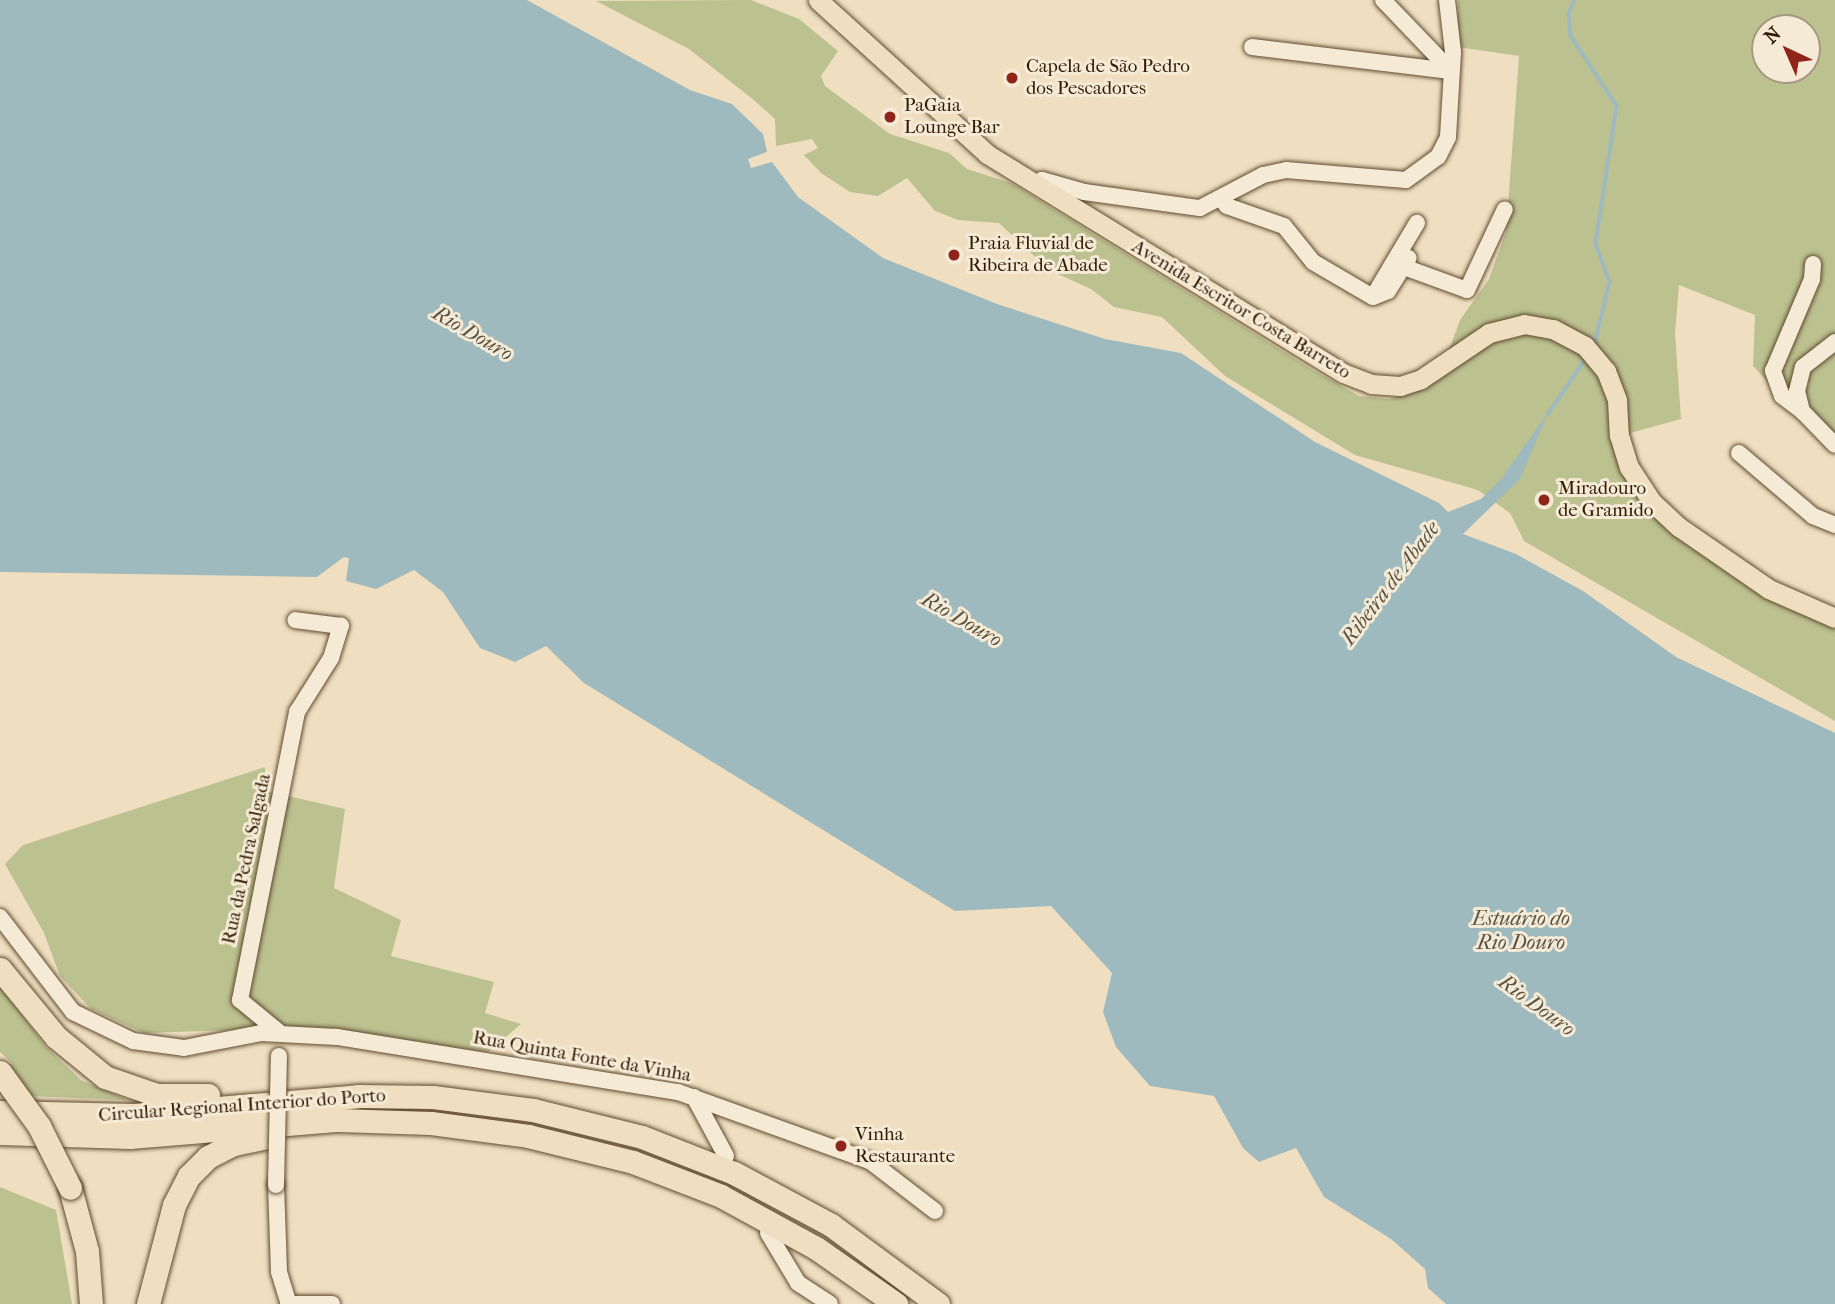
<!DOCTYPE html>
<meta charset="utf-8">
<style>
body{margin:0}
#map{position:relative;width:1835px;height:1304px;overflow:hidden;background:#efdfc0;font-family:"IM FELL French Canon",serif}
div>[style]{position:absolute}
.green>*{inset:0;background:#bcc190}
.water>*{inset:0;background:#9fbabe}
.stream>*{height:3.5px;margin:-1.75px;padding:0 1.75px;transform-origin:1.75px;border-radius:1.75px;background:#9fbabe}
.roads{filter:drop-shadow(0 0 2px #604b30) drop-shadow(0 0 2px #604b30)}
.minor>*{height:16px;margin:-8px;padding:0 8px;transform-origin:8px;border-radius:8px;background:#f5ead6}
.major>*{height:19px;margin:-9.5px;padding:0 9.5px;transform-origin:9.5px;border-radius:9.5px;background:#efdfc0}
.highway>*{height:23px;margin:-11.5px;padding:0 11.5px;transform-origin:11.5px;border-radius:11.5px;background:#efdfc0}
.bridges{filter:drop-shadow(0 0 2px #604b30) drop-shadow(0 0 2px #604b30)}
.minor-bridge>*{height:16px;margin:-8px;padding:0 8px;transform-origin:8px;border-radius:8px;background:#f5ead6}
.highway-bridge>*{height:23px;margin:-11.5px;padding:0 11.5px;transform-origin:11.5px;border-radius:11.5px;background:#efdfc0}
.dots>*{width:19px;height:19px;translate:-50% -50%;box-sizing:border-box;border:4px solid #f5ead6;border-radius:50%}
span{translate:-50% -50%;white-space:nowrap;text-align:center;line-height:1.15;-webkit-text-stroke:6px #f5ead6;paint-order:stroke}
.poi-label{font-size:19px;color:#311a00}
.left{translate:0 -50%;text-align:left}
.street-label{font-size:19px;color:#311a00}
.water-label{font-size:21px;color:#585242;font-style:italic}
.north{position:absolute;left:1751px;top:14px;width:70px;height:70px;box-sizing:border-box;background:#f5ead6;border:2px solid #a79780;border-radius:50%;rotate:316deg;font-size:19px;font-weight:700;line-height:28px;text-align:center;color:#311a00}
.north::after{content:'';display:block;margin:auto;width:24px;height:32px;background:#8f2418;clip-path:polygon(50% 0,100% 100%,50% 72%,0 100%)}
</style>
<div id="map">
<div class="green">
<i style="clip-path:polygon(evenodd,751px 0,799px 19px,838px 51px,821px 76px,825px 86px,890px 134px,949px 153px,967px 169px,1011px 183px,1313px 370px,1359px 396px,1389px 399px,1422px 389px,1439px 377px,1460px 320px,1489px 279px,1506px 232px,1519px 56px,1458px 47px,1458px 0,1835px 0,1835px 453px,1753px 366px,1755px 315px,1679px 285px,1675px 333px,1681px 419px,1612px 438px,1651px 512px,1835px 618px,1835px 721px,1524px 541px,1510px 513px,1478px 490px,1355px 455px,1225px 376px,1162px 317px,1114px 307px,1091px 289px,1049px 270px,999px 223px,958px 220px,935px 211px,907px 178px,878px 196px,850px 192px,821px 173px,804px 155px,818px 148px,812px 139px,776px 146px,775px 119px,755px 101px,689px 49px,596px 1px,751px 0,1765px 28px,1807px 28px,1807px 70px,1765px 70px,1765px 28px)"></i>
<i style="clip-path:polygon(265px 767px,266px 791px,345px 809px,334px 888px,401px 920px,391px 956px,494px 982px,485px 1013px,521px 1024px,488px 1052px,292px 1028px,144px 1033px,91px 1009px,60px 976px,44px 933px,5px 864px,23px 845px)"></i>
<i style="clip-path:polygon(0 986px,46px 1047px,81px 1080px,127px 1100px,0 1095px,0 1065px,13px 1064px,0 1052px)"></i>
<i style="clip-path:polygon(0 1187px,56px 1210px,72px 1304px,0 1304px)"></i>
</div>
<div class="water">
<i style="clip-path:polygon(0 0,527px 0,690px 90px,732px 104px,763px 134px,767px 152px,748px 159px,751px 168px,772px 162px,798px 197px,883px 258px,997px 304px,1105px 339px,1181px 353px,1315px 442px,1439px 503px,1448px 512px,1481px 499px,1502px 478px,1549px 411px,1520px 479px,1463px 534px,1516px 554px,1583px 591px,1676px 657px,1835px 733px,1835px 1304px,1446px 1304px,1428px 1288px,1425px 1269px,1391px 1239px,1324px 1197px,1296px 1148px,1259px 1162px,1243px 1148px,1214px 1096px,1150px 1086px,1116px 1047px,1103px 1012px,1112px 973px,1051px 906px,955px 911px,584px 683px,546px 646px,515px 662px,480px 648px,443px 592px,414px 570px,376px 589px,346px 581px,349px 558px,344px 557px,317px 577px,0 572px)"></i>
</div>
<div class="stream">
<i style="left:1575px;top:0;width:15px;rotate:113deg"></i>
<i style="left:1569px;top:14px;width:22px;rotate:85deg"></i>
<i style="left:1571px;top:36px;width:84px;rotate:56.7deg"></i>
<i style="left:1617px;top:106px;width:140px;rotate:98.7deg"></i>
<i style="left:1596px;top:244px;width:40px;rotate:69.8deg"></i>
<i style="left:1610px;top:282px;width:64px;rotate:103.6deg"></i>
<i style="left:1548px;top:414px;width:64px;rotate:-55.8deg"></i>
</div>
<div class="roads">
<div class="minor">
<i style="left:1383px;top:0;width:98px;rotate:46.2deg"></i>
<i style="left:1252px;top:47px;width:200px;rotate:6.9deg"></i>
<i style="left:1037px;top:185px;width:7px;rotate:-45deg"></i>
<i style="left:1042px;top:180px;width:44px;rotate:15.9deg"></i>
<i style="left:1084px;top:192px;width:117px;rotate:7.9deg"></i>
<i style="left:1200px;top:208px;width:71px;rotate:-27.6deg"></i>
<i style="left:1263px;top:175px;width:24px;rotate:-12deg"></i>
<i style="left:1286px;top:170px;width:120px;rotate:4.8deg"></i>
<i style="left:1406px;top:180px;width:39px;rotate:-36deg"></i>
<i style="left:1438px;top:157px;width:22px;rotate:-63deg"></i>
<i style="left:1448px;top:137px;width:85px;rotate:-86.6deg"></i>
<i style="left:1453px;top:52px;width:52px;rotate:-96.6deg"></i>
<i style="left:1221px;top:199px;width:9px;rotate:49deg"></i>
<i style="left:1227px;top:206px;width:60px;rotate:19.3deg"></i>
<i style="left:1284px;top:226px;width:46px;rotate:51.1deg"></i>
<i style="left:1313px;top:262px;width:69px;rotate:30.3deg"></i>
<i style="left:1373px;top:297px;width:16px;rotate:-22deg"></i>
<i style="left:1388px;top:291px;width:39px;rotate:-58deg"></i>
<i style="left:1404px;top:267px;width:67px;rotate:20.1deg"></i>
<i style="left:1467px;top:290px;width:89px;rotate:-64.9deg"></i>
<i style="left:1374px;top:295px;width:84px;rotate:-59.2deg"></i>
<i style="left:1835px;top:342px;width:41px;rotate:142deg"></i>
<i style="left:1803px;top:367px;width:25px;rotate:104deg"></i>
<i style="left:1797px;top:391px;width:21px;rotate:76deg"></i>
<i style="left:1802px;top:411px;width:47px;rotate:45.9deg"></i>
<i style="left:1802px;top:411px;width:25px;rotate:-143deg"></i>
<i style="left:1782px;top:396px;width:27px;rotate:-110deg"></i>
<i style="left:1773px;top:371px;width:100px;rotate:-67deg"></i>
<i style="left:1812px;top:279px;width:15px;rotate:-86deg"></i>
<i style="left:1739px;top:453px;width:97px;rotate:40.4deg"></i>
<i style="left:1813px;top:516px;width:24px;rotate:22deg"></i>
<i style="left:0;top:917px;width:120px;rotate:52.5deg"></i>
<i style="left:73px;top:1012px;width:67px;rotate:25.8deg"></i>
<i style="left:133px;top:1041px;width:51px;rotate:7.8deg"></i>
<i style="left:184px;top:1048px;width:78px;rotate:-11deg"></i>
<i style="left:261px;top:1033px;width:76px;rotate:3deg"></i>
<i style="left:337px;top:1037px;width:345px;rotate:9.2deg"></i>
<i style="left:678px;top:1092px;width:204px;rotate:19.8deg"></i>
<i style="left:870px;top:1161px;width:82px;rotate:37.6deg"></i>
<i style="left:280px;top:1033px;width:52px;rotate:-140.5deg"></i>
<i style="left:240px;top:1000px;width:294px;rotate:-78.8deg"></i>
<i style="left:297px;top:712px;width:64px;rotate:-57.8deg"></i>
<i style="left:331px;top:658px;width:34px;rotate:-73deg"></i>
<i style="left:341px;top:626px;width:46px;rotate:-172.6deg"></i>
<i style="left:694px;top:1097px;width:67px;rotate:61.5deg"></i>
<i style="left:276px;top:1185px;width:87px;rotate:88deg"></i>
<i style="left:279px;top:1272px;width:34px;rotate:73deg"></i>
<i style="left:768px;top:1233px;width:58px;rotate:59deg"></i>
<i style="left:798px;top:1283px;width:38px;rotate:33deg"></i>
<i style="left:288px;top:1304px;width:44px"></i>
</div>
<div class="major">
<i style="left:818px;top:0;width:229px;rotate:42.3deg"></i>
<i style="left:987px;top:154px;width:418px;rotate:31.6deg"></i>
<i style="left:1343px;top:373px;width:30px;rotate:21deg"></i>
<i style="left:1371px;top:384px;width:29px;rotate:4deg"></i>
<i style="left:1400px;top:386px;width:22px;rotate:-18deg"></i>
<i style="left:1421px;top:379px;width:82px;rotate:-34.1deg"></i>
<i style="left:1489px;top:333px;width:36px;rotate:-14deg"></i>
<i style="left:1524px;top:324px;width:29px;rotate:10deg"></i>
<i style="left:1553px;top:329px;width:36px;rotate:28deg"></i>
<i style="left:1585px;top:346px;width:33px;rotate:50deg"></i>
<i style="left:1606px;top:371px;width:31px;rotate:69deg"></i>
<i style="left:1617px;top:400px;width:35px;rotate:87deg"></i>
<i style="left:1619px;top:435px;width:34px;rotate:73deg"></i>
<i style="left:1629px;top:467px;width:42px;rotate:56.7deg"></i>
<i style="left:1652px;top:502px;width:37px;rotate:43deg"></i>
<i style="left:1679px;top:527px;width:109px;rotate:34.6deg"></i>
<i style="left:1769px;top:589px;width:72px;rotate:23.7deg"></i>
</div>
<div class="highway">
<i style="left:0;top:969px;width:88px;rotate:50.5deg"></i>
<i style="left:56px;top:1037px;width:63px;rotate:39.2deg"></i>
<i style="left:105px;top:1077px;width:55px;rotate:19.1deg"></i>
<i style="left:157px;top:1095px;width:51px"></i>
<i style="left:0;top:1112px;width:134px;rotate:1.3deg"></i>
<i style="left:134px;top:1115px;width:225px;rotate:-4.8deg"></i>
<i style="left:358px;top:1096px;width:75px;rotate:0.8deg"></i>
<i style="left:433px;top:1097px;width:101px;rotate:7.4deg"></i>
<i style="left:533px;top:1110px;width:112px;rotate:13.9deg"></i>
<i style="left:642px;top:1137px;width:99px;rotate:21.4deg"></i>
<i style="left:734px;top:1173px;width:110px;rotate:28.2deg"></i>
<i style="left:831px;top:1225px;width:133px;rotate:36.4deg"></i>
<i style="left:0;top:1133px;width:130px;rotate:1.8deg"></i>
<i style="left:130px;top:1137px;width:209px;rotate:-4.7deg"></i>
<i style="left:338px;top:1120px;width:93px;rotate:1.8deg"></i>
<i style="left:431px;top:1123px;width:98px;rotate:7.6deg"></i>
<i style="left:528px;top:1136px;width:108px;rotate:13.9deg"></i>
<i style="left:633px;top:1162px;width:94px;rotate:21.1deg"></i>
<i style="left:721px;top:1196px;width:108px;rotate:28.7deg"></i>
<i style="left:816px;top:1248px;width:98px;rotate:35deg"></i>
<i style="left:70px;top:1188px;width:65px;rotate:74.9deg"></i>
<i style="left:87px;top:1251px;width:53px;rotate:85.7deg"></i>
<i style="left:148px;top:1304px;width:102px;rotate:-75.3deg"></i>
<i style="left:174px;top:1205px;width:33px;rotate:-63deg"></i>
<i style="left:189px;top:1176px;width:27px;rotate:-45deg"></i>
<i style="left:208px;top:1157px;width:29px;rotate:-27deg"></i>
<i style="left:234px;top:1144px;width:34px;rotate:-12deg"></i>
</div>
</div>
<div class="bridges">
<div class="minor-bridge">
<i style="left:276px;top:1185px;width:129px;rotate:-88.7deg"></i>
</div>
<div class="highway-bridge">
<i style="left:0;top:1072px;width:67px;rotate:54.2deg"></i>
<i style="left:39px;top:1126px;width:69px;rotate:63.4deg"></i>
</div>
</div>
<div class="dots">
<i style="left:1012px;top:78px;background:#8f2418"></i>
<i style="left:890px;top:117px;background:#8f2418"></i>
<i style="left:954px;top:255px;background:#8f2418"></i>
<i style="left:1544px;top:500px;background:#8f2418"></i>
<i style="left:841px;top:1146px;background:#8f2418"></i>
</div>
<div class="poi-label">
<span class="left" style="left:1026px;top:78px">Capela de São Pedro<br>dos Pescadores</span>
<span class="left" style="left:904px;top:117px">PaGaia<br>Lounge Bar</span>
<span class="left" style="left:968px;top:255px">Praia Fluvial de<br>Ribeira de Abade</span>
<span class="left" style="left:1558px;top:500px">Miradouro<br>de Gramido</span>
<span class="left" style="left:855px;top:1146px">Vinha<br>Restaurante</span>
</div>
<div class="street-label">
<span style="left:1241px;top:310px;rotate:31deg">Avenida Escritor Costa Barreto</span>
<span style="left:247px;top:859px;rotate:-78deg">Rua da Pedra Salgada</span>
<span style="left:582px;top:1057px;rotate:10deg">Rua Quinta Fonte da Vinha</span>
<span style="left:242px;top:1106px;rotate:-4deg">Circular Regional Interior do Porto</span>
</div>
<div class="water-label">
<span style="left:473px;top:333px;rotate:30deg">Rio Douro</span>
<span style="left:1390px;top:583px;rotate:-53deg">Ribeira de Abade</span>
<span style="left:962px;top:619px;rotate:30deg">Rio Douro</span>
<span style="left:1521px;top:930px">Estuário do<br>Rio Douro</span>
<span style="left:1537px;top:1005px;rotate:36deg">Rio Douro</span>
</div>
<div class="north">N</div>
</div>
